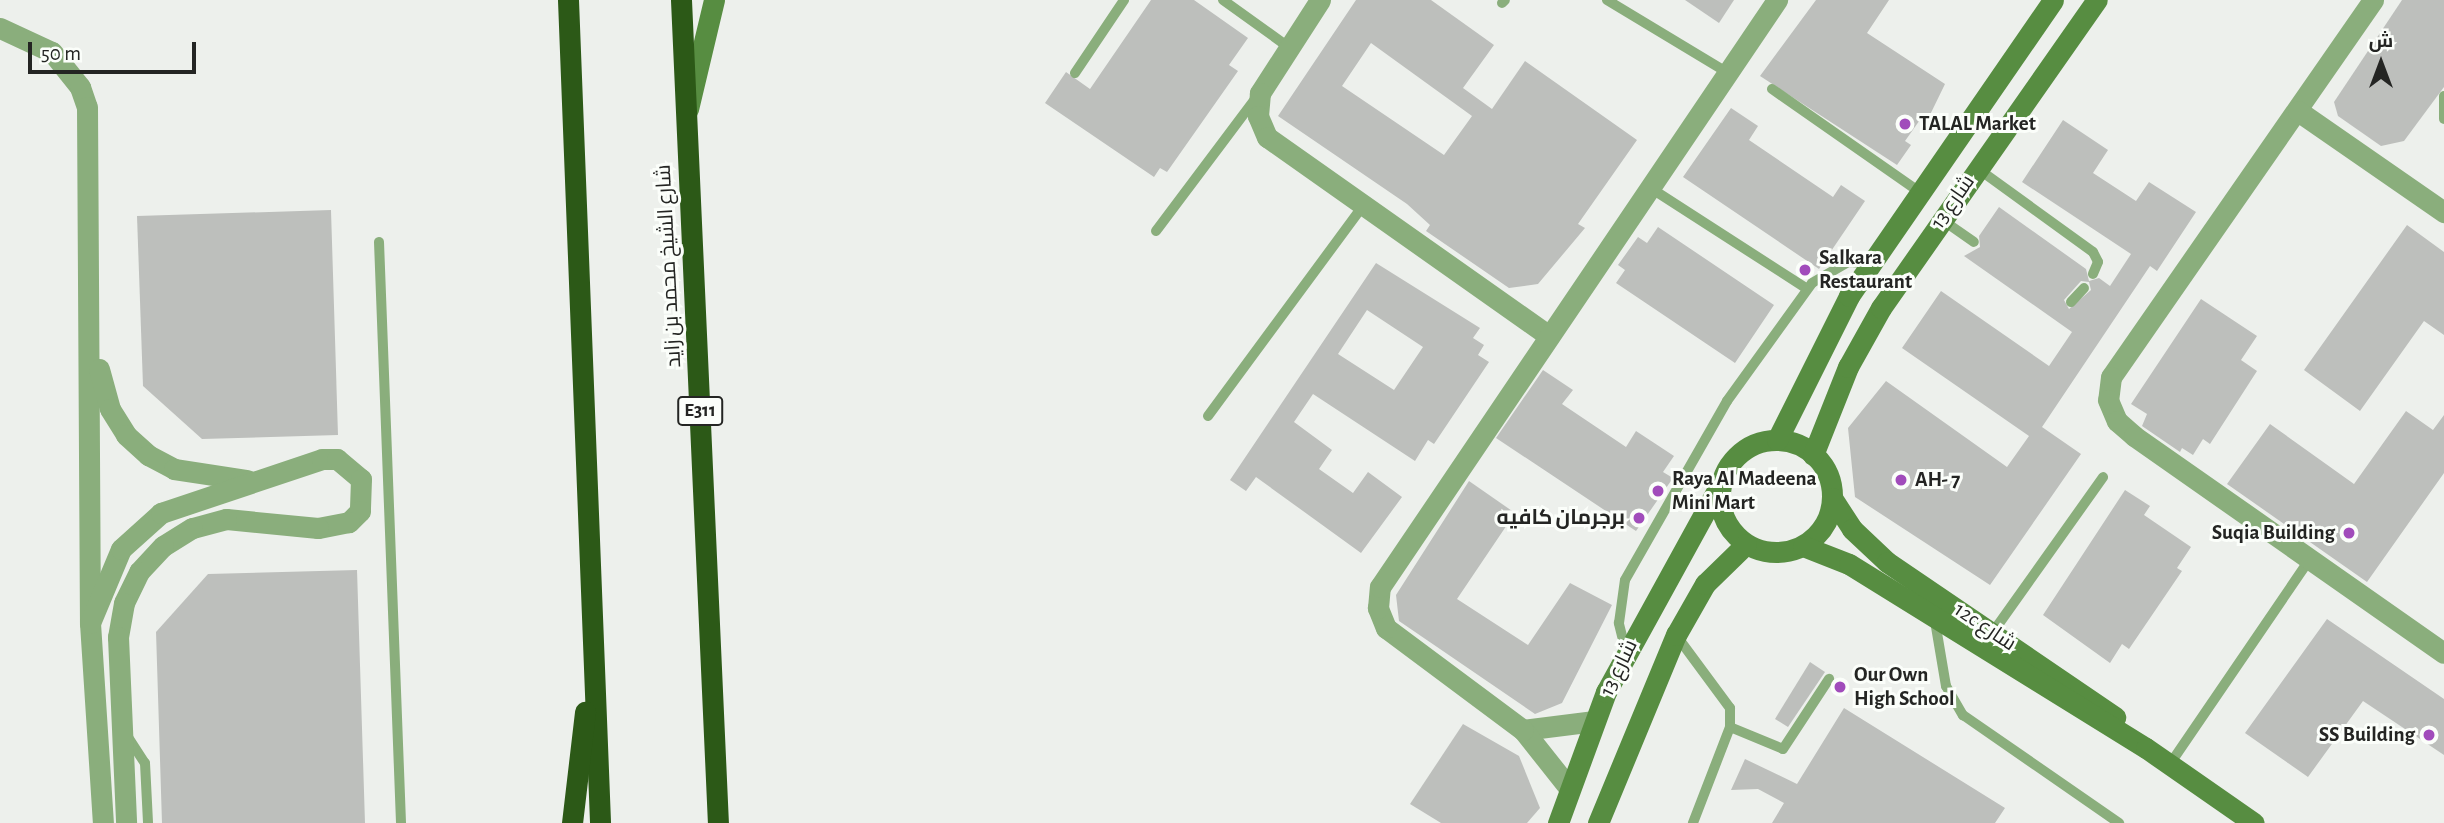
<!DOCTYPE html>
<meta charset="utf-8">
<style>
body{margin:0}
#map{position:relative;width:2444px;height:823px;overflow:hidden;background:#edf0ec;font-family:"Alegreya Sans",Cairo,sans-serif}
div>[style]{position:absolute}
.building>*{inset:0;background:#bdbfbc}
.lane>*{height:10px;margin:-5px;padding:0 5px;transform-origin:5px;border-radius:5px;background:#8aae7c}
.street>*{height:21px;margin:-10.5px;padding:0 10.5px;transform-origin:10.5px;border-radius:10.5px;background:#8aae7c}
.secondary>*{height:21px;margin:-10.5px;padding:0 10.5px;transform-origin:10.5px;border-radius:10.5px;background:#578d41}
.secondary>.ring{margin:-10.5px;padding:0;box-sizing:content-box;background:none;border:21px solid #578d41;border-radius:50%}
.highway>*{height:21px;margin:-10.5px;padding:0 10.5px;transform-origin:10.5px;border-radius:10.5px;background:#2c5917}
.dots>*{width:19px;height:19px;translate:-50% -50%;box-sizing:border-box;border:4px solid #fbfefa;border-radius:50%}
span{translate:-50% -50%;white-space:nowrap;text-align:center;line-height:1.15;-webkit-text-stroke:6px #fbfefa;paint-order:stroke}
.shield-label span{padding:2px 5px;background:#fbfefa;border:2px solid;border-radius:5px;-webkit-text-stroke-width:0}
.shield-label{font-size:19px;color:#242523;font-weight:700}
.poi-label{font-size:21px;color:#242523;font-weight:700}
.left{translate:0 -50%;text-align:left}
.right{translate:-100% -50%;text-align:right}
.street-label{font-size:21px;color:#242523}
.north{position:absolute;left:2346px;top:28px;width:70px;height:70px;-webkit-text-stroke:5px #fbfefa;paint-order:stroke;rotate:0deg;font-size:19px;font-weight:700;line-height:28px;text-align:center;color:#242523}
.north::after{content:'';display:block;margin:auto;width:24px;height:32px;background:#242523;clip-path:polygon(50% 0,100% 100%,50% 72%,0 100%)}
.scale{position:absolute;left:28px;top:42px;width:168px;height:32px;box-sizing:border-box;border:4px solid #242523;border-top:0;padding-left:9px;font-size:21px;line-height:24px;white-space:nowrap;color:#242523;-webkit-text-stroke:5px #fbfefa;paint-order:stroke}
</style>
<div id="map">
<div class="building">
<i style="clip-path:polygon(1151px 0,1194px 0,1248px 38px,1229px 65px,1238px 71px,1167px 172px,1160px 168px,1154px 177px,1045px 103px,1066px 72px,1090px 89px)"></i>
<i style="clip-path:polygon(evenodd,1356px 0,1431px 0,1494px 45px,1463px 88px,1492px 109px,1525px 61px,1637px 140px,1578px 224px,1585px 228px,1538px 284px,1509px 288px,1426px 231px,1430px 225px,1407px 204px,1278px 116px,1356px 0,1371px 43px,1472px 116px,1444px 155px,1342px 86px,1371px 43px)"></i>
<i style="clip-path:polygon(1685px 0,1734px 0,1719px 23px)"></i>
<i style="clip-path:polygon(1816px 0,1889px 0,1867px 33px,1945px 84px,1927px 121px,1922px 117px,1905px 141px,1911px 145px,1897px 165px,1760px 76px)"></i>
<i style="clip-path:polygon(2402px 0,2444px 0,2444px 87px,2404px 141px,2381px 146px,2338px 116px,2334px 102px)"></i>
<i style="clip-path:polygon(1731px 108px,1758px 126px,1749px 140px,1833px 197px,1841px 185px,1865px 201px,1819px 269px,1683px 177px)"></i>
<i style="clip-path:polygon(evenodd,2063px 120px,2108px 150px,2093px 173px,2136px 201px,2149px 182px,2196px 212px,2157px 271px,2150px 266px,2042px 427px,2081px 454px,1990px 585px,1855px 497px,1848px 428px,1886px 381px,2007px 467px,2029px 436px,1902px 348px,1941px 291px,2049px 366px,2072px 332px,1964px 256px,1980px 247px,1979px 236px,1999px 207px,2086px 269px,2089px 281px,2099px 278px,2110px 286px,2131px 254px,2022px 182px,2063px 120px,2081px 281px,2089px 282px,2091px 290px,2069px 309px,2064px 300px,2081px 281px)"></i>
<i style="clip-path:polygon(331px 210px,338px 435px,202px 439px,143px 386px,137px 216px)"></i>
<i style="clip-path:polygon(2407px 225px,2444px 252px,2444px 335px,2424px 321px,2360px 411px,2304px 370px)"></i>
<i style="clip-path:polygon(1658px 227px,1774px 305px,1735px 363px,1616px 283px,1625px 270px,1618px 265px,1638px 237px,1647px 243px)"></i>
<i style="clip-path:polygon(evenodd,1376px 263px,1480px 328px,1473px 338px,1484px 345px,1478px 355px,1489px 362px,1434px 444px,1428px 440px,1415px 461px,1313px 394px,1294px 422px,1332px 450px,1319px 469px,1353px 493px,1368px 472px,1402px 497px,1361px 553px,1256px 477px,1246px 491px,1230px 480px,1376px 263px,1367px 310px,1423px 347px,1394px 390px,1338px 354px,1367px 310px)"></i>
<i style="clip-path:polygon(2201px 299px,2257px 336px,2241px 360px,2257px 371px,2210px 444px,2203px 439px,2193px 455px,2182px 448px,2180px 452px,2142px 426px,2147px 414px,2131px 404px)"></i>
<i style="clip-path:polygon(1543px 370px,1573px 390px,1562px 404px,1626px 447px,1636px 431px,1674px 456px,1663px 472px,1673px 478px,1636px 531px,1496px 438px)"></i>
<i style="clip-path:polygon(2406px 411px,2433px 430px,2444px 415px,2444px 473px,2367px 582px,2227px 484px,2270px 424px,2354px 484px)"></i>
<i style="clip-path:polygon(1469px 481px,1515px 513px,1457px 599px,1528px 645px,1570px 583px,1612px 605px,1562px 703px,1535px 714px,1399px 621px,1396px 595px)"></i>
<i style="clip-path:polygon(2125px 490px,2150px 506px,2144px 515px,2191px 547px,2177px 568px,2182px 571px,2129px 649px,2122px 644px,2110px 663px,2043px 615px)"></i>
<i style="clip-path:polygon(357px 570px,365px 823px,162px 823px,156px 632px,208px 574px)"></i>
<i style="clip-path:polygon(2327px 619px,2444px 699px,2444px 755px,2363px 701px,2308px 777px,2245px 733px)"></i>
<i style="clip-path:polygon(1810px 662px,1825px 672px,1788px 727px,1775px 719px)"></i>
<i style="clip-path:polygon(1844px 708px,2005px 808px,1995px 823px,1772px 823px,1784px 803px,1758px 789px,1731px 790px,1745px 759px,1797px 784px)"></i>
<i style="clip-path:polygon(1463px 724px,1519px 756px,1540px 808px,1527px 823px,1441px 823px,1410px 804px)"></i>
</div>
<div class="lane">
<i style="left:1223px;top:0;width:79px;rotate:35.7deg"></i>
<i style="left:1607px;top:0;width:141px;rotate:31.1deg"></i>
<i style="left:1502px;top:3px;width:4px;rotate:-45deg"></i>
<i style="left:1075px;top:73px;width:88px;rotate:-56.1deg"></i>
<i style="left:1772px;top:89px;width:178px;rotate:34.9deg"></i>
<i style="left:2444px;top:96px;width:23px;rotate:90deg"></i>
<i style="left:1977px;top:168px;width:143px;rotate:35.9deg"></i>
<i style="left:2093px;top:252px;width:11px;rotate:63deg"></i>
<i style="left:2098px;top:262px;width:13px;rotate:113deg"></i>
<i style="left:1649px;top:187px;width:187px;rotate:32.8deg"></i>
<i style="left:1941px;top:219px;width:40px;rotate:34.9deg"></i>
<i style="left:1156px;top:231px;width:166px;rotate:-53.1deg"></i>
<i style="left:379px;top:242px;width:581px;rotate:87.83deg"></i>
<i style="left:2071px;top:302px;width:19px;rotate:-47deg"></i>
<i style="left:1208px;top:416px;width:260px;rotate:-53.6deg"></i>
<i style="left:1935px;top:621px;width:66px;rotate:80.4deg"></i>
<i style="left:1946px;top:686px;width:34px;rotate:60deg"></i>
<i style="left:1963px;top:715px;width:190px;rotate:34.7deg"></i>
<i style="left:1993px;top:632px;width:190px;rotate:-54.6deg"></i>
<i style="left:1676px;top:635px;width:91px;rotate:53.5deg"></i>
<i style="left:1730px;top:708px;width:19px;rotate:90deg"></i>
<i style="left:1730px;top:727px;width:103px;rotate:111.1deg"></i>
<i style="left:1626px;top:652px;width:30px;rotate:-104deg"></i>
<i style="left:1619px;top:623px;width:43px;rotate:-82.1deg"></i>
<i style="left:1625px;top:580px;width:206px;rotate:-60.3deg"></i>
<i style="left:1727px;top:401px;width:145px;rotate:-54.2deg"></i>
<i style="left:1812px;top:283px;width:42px;rotate:-30.3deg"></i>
<i style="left:1848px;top:262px;width:22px;rotate:3deg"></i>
<i style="left:1730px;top:727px;width:57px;rotate:22.5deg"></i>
<i style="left:1783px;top:749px;width:84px;rotate:-56.7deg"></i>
<i style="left:124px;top:731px;width:38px;rotate:57deg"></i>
<i style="left:145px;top:763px;width:60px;rotate:87.1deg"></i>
<i style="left:2170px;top:764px;width:248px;rotate:-55.7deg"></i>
</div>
<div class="street">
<i style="left:1320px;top:0;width:111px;rotate:122.8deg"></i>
<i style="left:1260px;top:93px;width:23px;rotate:95deg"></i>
<i style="left:1258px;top:116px;width:23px;rotate:67deg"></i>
<i style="left:1267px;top:137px;width:345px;rotate:35.2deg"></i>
<i style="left:2373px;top:0;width:459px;rotate:124.8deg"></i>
<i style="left:2111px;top:377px;width:23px;rotate:97deg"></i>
<i style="left:2108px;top:400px;width:23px;rotate:67deg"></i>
<i style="left:2117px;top:421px;width:23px;rotate:41deg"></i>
<i style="left:2134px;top:436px;width:378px;rotate:35deg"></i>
<i style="left:0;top:28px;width:57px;rotate:24.8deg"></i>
<i style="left:52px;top:52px;width:45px;rotate:51.3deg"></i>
<i style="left:80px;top:87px;width:21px;rotate:71deg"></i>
<i style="left:87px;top:107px;width:516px;rotate:89.67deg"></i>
<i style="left:90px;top:623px;width:200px;rotate:86.3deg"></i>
<i style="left:2298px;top:111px;width:178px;rotate:34.7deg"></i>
<i style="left:99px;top:369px;width:41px;rotate:74.6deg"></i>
<i style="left:110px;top:409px;width:31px;rotate:58deg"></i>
<i style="left:126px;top:435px;width:30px;rotate:42deg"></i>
<i style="left:148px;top:455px;width:30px;rotate:28deg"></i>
<i style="left:174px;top:469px;width:74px;rotate:8.6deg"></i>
<i style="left:90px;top:623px;width:80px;rotate:-67.3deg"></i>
<i style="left:121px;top:549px;width:54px;rotate:-42deg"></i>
<i style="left:161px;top:513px;width:170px;rotate:-18.5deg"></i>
<i style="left:322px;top:459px;width:15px"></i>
<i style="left:337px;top:459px;width:31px;rotate:40deg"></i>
<i style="left:361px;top:479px;width:32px;rotate:92deg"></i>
<i style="left:360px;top:511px;width:16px;rotate:135deg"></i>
<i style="left:349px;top:522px;width:32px;rotate:169deg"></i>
<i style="left:318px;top:528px;width:92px;rotate:-174.4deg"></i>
<i style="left:226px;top:519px;width:35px;rotate:165deg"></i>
<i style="left:192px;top:528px;width:34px;rotate:148deg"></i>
<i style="left:163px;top:546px;width:35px;rotate:133deg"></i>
<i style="left:139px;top:572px;width:34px;rotate:116deg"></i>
<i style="left:124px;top:603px;width:35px;rotate:100deg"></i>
<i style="left:118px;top:637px;width:186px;rotate:87.5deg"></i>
<i style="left:1523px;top:730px;width:72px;rotate:-7.2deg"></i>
<i style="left:1569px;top:788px;width:74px;rotate:-128.4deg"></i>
<i style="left:1523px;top:730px;width:171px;rotate:-143.3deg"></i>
<i style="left:1386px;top:628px;width:22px;rotate:-112deg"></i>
<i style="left:1378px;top:608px;width:21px;rotate:-85deg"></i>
<i style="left:1380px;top:587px;width:709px;rotate:-55.93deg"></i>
</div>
<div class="secondary">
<i style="left:688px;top:109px;width:112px;rotate:-76.6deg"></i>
<i class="ring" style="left:1720px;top:440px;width:91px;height:91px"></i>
<i style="left:1777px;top:440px;width:161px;rotate:-63.4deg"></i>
<i style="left:1849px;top:296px;width:359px;rotate:-55.4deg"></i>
<i style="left:1813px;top:455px;width:95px;rotate:-68.3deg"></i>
<i style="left:1848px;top:367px;width:68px;rotate:-60.8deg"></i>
<i style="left:1881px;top:308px;width:376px;rotate:-55deg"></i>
<i style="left:1832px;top:498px;width:37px;rotate:57deg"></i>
<i style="left:1852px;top:529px;width:48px;rotate:43.3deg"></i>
<i style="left:1887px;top:562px;width:276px;rotate:34.2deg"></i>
<i style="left:1803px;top:546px;width:49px;rotate:21.4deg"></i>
<i style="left:1849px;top:564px;width:349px;rotate:31.8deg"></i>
<i style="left:2146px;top:748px;width:131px;rotate:34.8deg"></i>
<i style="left:1558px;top:823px;width:140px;rotate:-69.9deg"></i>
<i style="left:1606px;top:692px;width:236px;rotate:-61.2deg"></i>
<i style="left:1598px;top:823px;width:204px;rotate:-67.5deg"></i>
<i style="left:1676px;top:635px;width:59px;rotate:-60.4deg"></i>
<i style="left:1705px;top:584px;width:57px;rotate:-44.3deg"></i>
</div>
<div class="highway">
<i style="left:568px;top:0;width:824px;rotate:87.77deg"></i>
<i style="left:681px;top:0;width:824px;rotate:87.43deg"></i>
<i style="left:572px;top:823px;width:112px;rotate:-83.3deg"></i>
</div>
<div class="dots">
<i style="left:1905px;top:124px;background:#a14cbb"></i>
<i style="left:1805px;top:270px;background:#a14cbb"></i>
<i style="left:1901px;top:480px;background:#a14cbb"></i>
<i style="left:1658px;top:491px;background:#a14cbb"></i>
<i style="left:1639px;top:518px;background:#a14cbb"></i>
<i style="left:2349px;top:533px;background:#a14cbb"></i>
<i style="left:1840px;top:687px;background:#a14cbb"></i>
<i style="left:2429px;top:735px;background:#a14cbb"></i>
</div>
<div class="shield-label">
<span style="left:700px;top:411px">E311</span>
</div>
<div class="poi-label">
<span class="left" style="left:1919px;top:124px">TALAL Market</span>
<span class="left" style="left:1819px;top:270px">Salkara<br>Restaurant</span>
<span class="left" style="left:1672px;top:491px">Raya Al Madeena<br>Mini Mart</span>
<span class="left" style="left:1915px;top:480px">AH- 7</span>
<span class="right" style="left:1625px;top:518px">برجرمان كافيه</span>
<span class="right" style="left:2335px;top:533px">Suqia Building</span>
<span class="left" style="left:1854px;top:687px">Our Own<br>High School</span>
<span class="right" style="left:2415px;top:735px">SS Building</span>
</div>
<div class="street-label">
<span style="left:1953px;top:202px;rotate:-55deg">شارع 13</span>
<span style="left:669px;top:266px;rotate:-93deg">شارع الشيخ محمد بن زايد</span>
<span style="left:1985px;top:627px;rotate:34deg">12c شارع</span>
<span style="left:1619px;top:668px;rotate:-64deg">شارع 13</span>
</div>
<div class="north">ش</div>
<div class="scale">50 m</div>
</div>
